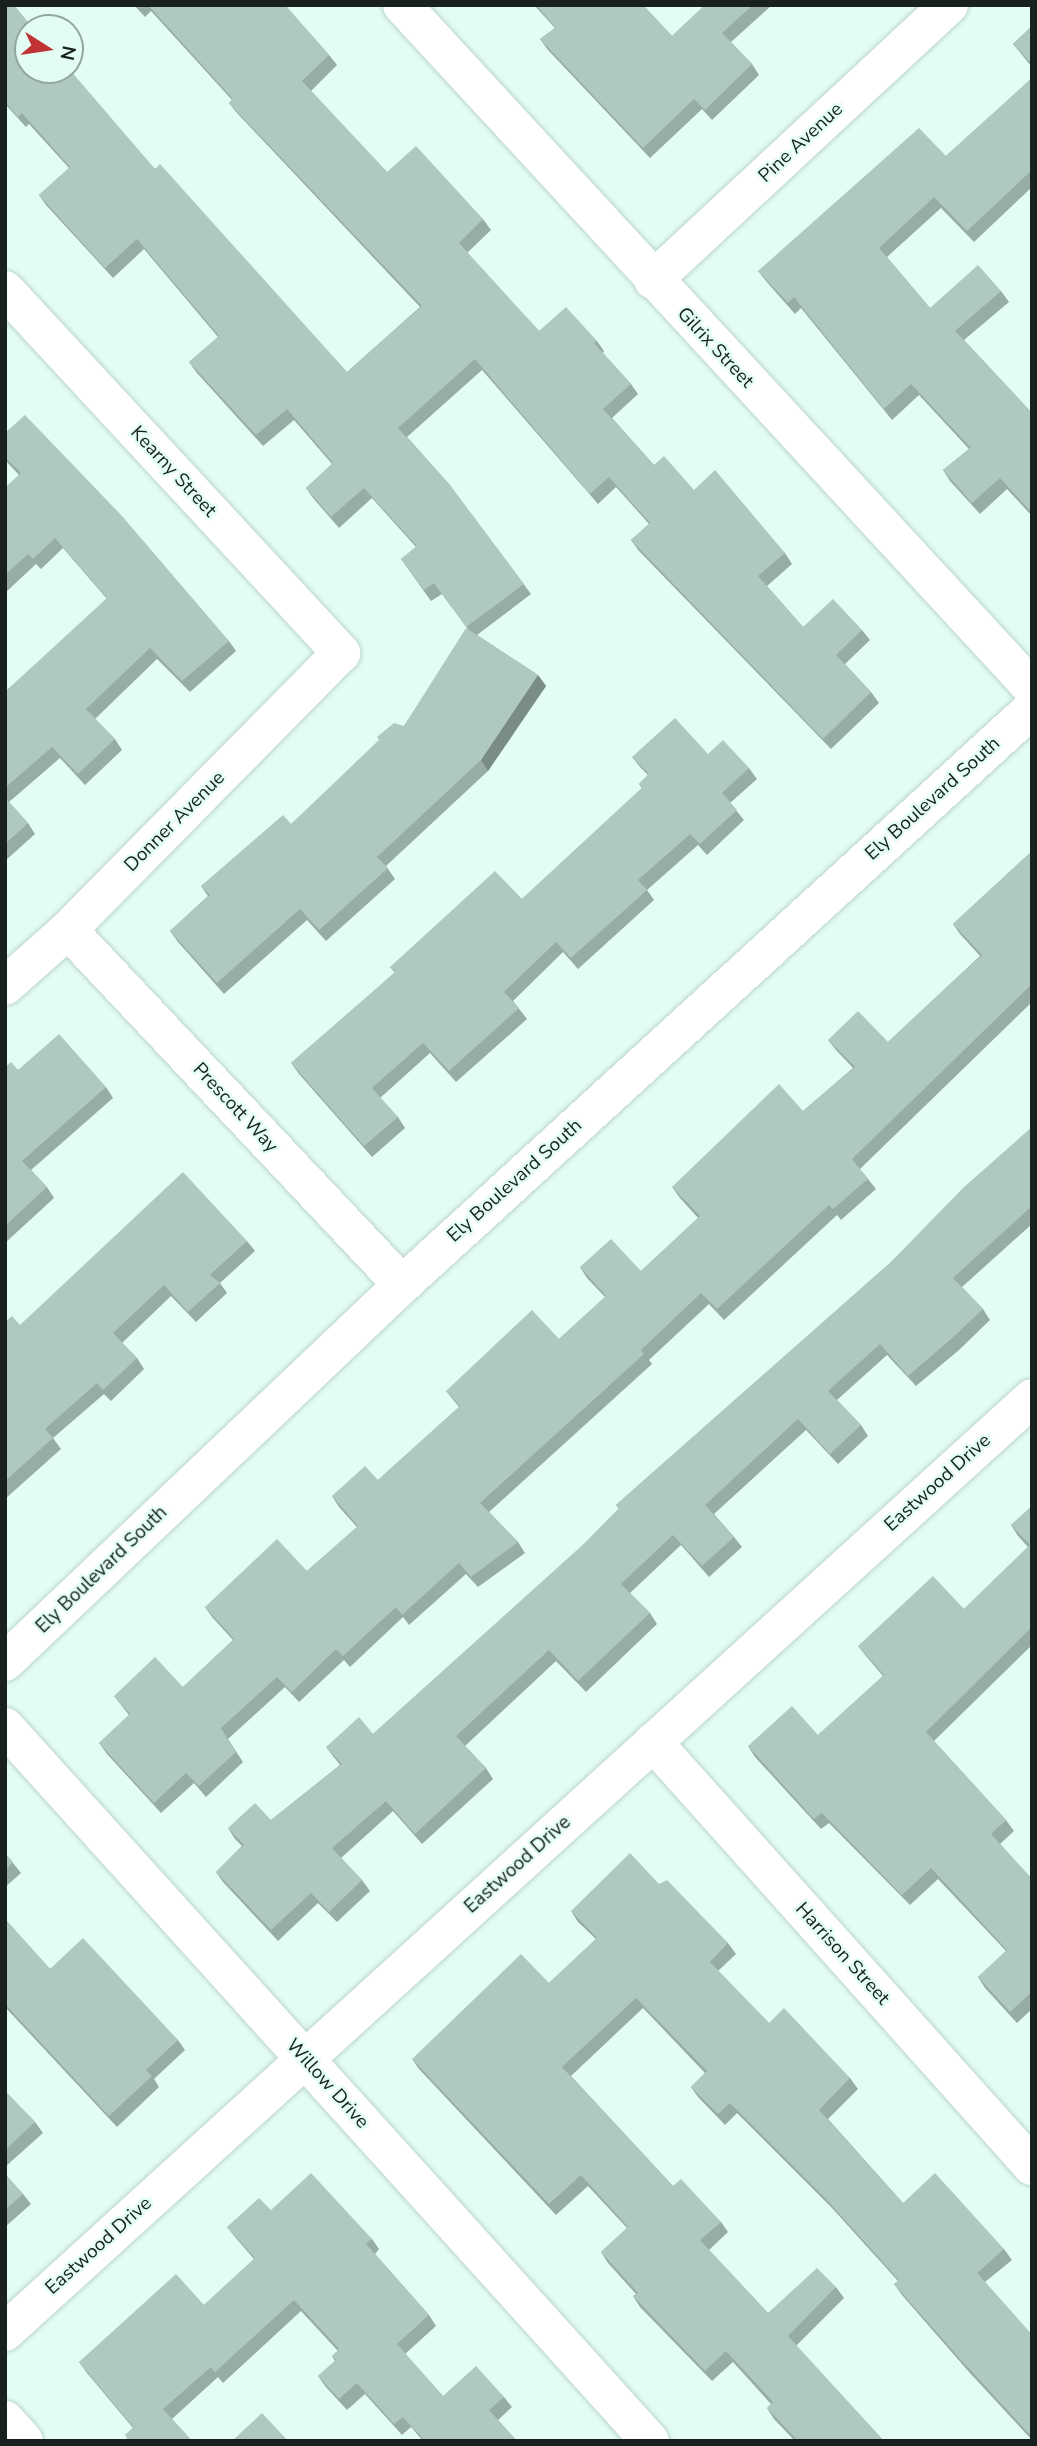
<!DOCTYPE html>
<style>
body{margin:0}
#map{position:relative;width:1037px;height:2446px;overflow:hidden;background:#e3fdf5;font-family:"Nunito Sans",sans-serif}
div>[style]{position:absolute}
.roads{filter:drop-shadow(0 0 2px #bcd5cd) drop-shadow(0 0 2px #bcd5cd)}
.street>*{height:38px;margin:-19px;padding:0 19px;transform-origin:19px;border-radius:19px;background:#fff}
.secondary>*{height:38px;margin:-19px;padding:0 19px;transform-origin:19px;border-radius:19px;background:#fff}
.wall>*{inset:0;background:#96aca5}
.shaded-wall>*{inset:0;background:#7a8c86}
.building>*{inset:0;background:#afc8c0}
span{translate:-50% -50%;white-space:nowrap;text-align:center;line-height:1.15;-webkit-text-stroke:5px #e3fdf5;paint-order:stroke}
.street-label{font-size:19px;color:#18211f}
.frame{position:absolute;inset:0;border:7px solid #18211f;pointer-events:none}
.north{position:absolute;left:14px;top:14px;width:70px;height:70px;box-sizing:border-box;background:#e3fdf5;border:2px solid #92a59f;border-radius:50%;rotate:102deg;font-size:19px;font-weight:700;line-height:28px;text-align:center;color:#18211f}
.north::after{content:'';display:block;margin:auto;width:24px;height:32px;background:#c13235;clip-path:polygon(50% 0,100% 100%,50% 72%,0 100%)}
</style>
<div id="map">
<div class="roads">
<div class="street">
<i style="left:402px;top:5px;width:929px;rotate:47.31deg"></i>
<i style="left:653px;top:280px;width:404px;rotate:-42.9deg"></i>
<i style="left:5px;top:290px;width:495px;rotate:47.2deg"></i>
<i style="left:341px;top:653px;width:389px;rotate:134.6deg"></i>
<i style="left:68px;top:930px;width:84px;rotate:138.4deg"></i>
<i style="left:68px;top:930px;width:487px;rotate:46.7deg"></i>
<i style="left:5px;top:1727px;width:962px;rotate:47.91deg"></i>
<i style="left:653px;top:1742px;width:569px;rotate:48.21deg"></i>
<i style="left:5px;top:2332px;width:1388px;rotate:-42.28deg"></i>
<i style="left:5px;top:2420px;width:28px;rotate:48deg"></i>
</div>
<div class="secondary">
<i style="left:5px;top:1662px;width:547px;rotate:-43.52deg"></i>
<i style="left:402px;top:1285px;width:854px;rotate:-42.44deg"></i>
</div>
</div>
<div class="wall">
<i style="clip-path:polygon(5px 5px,155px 169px,347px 372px,420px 307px,237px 113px,229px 103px,232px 100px,151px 11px,145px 17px,134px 5px,285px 5px,329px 55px,337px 65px,311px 91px,387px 172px,483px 219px,491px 230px,467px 253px,539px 331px,597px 341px,604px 351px,603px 353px,631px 384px,638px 394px,612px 418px,654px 465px,694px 490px,785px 553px,792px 564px,767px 586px,803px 627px,862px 630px,870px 640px,845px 664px,871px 692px,879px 703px,831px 749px,639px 551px,631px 540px,649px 524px,616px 487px,598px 504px,482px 370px,407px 437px,449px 484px,531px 594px,477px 635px,538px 675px,546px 686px,488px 771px,386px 866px,395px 879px,326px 941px,307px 920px,224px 994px,178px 942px,170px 931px,208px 896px,201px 886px,291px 824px,404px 726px,468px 629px,442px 594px,431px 601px,401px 559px,416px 547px,372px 498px,339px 528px,313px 498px,306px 488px,332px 464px,294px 420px,263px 446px,197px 373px,189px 362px,218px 337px,144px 249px,113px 278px,46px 205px,39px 195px,69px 168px,29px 124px,26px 127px,5px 104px)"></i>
<i style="clip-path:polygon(534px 5px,643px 5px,672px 36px,705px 5px,772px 5px,731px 42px,752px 64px,759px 75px,712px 120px,702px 109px,650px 158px,548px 50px,540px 39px,555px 28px)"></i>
<i style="clip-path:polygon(1032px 26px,1032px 67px,1013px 44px)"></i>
<i style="clip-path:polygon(1032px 78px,1032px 187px,974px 242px,941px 208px,887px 257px,930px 308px,1001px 291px,1009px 302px,964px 340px,1032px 413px,1032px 516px,1007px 489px,980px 514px,950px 481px,943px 470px,969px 449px,919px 395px,892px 420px,801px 308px,795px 314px,766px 281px,758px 271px,946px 156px)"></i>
<i style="clip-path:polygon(5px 433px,229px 641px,236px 651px,190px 692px,157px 659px,95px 719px,115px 739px,122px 750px,85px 785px,60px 758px,9px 802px,28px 823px,35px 834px,5px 861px,5px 692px,107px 599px,63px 548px,41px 569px,36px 564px,5px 593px,5px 488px,19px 475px,5px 460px)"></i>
<i style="clip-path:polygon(708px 754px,749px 768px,757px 779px,730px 803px,744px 820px,707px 855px,698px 845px,647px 890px,654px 900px,578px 969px,563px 952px,513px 1001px,527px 1019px,456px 1082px,430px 1053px,380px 1098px,398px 1117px,405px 1128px,372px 1157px,299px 1074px,291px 1063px,395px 973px,390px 967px,522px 899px,642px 788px,639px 784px,648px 775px,640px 767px,632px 757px)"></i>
<i style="clip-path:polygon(1032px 851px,1032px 1002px,860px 1169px,876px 1189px,841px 1220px,837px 1215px,724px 1320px,709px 1304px,649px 1360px,652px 1364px,489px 1512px,518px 1542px,525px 1553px,478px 1587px,466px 1574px,409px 1625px,403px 1617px,350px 1667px,344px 1660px,299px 1702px,285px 1687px,228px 1739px,243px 1762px,206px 1797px,194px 1783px,161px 1813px,107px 1754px,99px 1743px,129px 1715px,114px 1696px,183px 1687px,233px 1640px,212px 1617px,205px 1607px,307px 1571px,357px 1527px,339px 1507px,332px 1496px,378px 1480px,459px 1407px,446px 1391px,559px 1339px,605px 1297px,587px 1278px,580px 1267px,641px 1271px,698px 1218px,680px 1198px,672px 1187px,803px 1111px,853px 1068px,836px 1050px,828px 1040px,888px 1042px,980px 956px,960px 934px,953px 924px)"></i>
<i style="clip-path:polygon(5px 1067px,106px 1087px,113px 1098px,31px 1170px,47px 1187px,54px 1198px,5px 1243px)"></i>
<i style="clip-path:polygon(1032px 1127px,1032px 1224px,962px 1287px,983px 1309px,990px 1320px,959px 1350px,916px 1386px,887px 1355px,837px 1400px,861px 1425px,868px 1436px,838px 1464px,806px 1430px,714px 1514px,734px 1537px,742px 1547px,709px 1577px,681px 1545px,630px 1593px,650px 1613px,657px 1624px,586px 1692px,556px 1661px,465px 1746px,486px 1768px,493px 1779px,422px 1844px,393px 1811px,341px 1858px,362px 1880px,370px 1891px,337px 1922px,318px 1903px,278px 1941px,223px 1882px,216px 1872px,242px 1846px,235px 1839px,228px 1828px,271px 1820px,340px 1765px,326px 1747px,373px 1734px,584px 1544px,619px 1509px,616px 1505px,890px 1263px)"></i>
<i style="clip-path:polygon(247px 1241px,255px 1251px,220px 1283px,227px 1293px,196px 1322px,171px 1296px,122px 1343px,137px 1358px,144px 1369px,111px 1401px,104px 1394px,53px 1438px,61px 1449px,5px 1499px,5px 1322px,20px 1325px)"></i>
<i style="clip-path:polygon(1032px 1506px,1032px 1645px,934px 1741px,1006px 1820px,1014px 1831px,1000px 1844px,1032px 1879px,1032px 2009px,1017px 2023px,985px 1988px,978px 1977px,1006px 1951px,938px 1879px,910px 1905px,829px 1823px,821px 1829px,755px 1757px,748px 1746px,818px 1735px,883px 1676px,866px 1656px,858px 1646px,964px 1609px,1028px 1547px,1018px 1536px,1011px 1525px)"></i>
<i style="clip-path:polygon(5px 1853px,21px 1873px,5px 1887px)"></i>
<i style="clip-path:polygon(659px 1884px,728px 1943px,736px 1954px,718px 1971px,769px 2023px,850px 2078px,858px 2089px,828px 2119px,903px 2203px,1004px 2249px,1012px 2260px,985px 2282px,1032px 2335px,1032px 2440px,969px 2372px,902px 2295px,894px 2284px,898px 2281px,832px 2208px,737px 2113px,725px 2125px,698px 2097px,691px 2087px,705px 2073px,643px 2008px,571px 2076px,673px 2186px,721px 2222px,728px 2232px,709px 2250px,768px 2313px,836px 2287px,844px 2298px,796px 2346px,884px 2441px,795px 2441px,774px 2419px,767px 2408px,771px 2404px,733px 2362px,712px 2381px,640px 2307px,633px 2296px,636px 2294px,608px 2263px,601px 2252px,627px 2228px,588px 2186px,556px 2215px,419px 2069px,412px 2059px,549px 1983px,596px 1939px,578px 1922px,571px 1911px)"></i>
<i style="clip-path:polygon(5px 1919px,50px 1969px,178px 2040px,185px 2050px,154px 2079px,159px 2087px,117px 2127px,5px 2007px)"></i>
<i style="clip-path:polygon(5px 2091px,35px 2122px,43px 2133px,5px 2167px)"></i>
<i style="clip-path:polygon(5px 2174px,23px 2194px,31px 2204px,5px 2227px)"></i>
<i style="clip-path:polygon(271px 2210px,372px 2239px,379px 2249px,375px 2254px,429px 2315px,436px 2326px,405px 2354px,443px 2396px,504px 2397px,512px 2407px,498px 2420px,517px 2441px,423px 2441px,411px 2427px,402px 2435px,365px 2394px,347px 2410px,325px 2386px,318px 2376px,335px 2361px,332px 2356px,338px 2351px,301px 2311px,223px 2383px,218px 2377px,172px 2419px,192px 2441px,129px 2441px,125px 2435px,133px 2428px,87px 2373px,79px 2362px,204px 2305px,254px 2259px,235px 2237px,227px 2227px)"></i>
</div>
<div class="shaded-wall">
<i style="clip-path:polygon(538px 675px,546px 686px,488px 771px,481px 760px)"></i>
</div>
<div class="building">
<i style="clip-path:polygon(5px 5px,14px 5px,33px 28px,28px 28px,28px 70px,70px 70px,155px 169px,160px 164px,347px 372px,422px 306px,229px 103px,233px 99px,148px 5px,285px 5px,329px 55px,302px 81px,387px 172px,416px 146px,483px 219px,459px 243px,539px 331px,566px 307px,597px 341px,594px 343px,631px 384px,603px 409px,654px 465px,664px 456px,694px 490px,715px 470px,785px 553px,758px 576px,803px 627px,833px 599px,862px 630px,836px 655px,871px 692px,823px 739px,631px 540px,650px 523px,609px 477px,590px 494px,475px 359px,398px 428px,449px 484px,524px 584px,466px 627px,434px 583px,424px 590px,401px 559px,417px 546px,364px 488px,331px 517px,306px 488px,333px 463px,287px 409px,256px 435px,189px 362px,219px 336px,137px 239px,105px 268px,39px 195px,70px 167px,22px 113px,18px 117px,5px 102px)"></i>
<i style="clip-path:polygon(536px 5px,643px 5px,672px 36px,705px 5px,753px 5px,722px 33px,752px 64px,705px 110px,694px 99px,643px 148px,540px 39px,556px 28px)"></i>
<i style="clip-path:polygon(1032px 26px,1032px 64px,1013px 44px)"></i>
<i style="clip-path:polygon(1032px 78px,1032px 170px,967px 231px,934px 197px,879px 248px,930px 308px,978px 265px,1001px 291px,955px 331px,1032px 413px,1032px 513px,1000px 478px,972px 503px,943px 470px,971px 448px,911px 384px,884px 409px,794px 297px,788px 303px,758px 271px,919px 128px,946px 156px)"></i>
<i style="clip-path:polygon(25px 415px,122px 516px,229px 641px,182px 681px,150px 648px,86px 709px,115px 739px,78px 774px,52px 747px,5px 788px,5px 692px,107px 598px,55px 538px,33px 559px,28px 554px,5px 575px,5px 488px,21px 473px,5px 457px,5px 433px)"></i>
<i style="clip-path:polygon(466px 628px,538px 675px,481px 760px,377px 857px,388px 868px,319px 930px,300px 909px,217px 983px,170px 931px,210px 895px,201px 886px,283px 815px,291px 824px,379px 740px,377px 737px,394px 723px,404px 726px)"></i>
<i style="clip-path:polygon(675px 718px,708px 754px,723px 740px,749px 768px,722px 793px,737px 810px,700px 844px,690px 834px,638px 880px,647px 890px,571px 958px,556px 942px,504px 992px,519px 1008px,449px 1071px,423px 1043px,372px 1088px,398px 1117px,364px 1146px,291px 1063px,395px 972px,390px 967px,495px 871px,522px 899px,643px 787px,639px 784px,649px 774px,632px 757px)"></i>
<i style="clip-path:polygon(5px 798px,28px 823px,5px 844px)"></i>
<i style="clip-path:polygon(1032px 851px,1032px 984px,852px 1159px,868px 1179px,833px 1209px,829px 1205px,717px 1309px,701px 1293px,641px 1350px,644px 1354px,480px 1503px,518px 1542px,471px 1577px,459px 1563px,402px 1615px,396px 1607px,343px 1656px,336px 1649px,292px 1692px,277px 1677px,221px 1728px,236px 1752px,199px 1786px,186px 1773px,154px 1803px,99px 1743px,130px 1714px,114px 1696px,155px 1657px,183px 1687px,234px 1639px,205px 1607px,277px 1539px,307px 1571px,358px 1526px,332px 1496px,365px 1466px,378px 1480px,460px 1406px,446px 1391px,532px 1310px,559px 1339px,606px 1296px,580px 1267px,611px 1239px,641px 1271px,700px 1216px,672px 1187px,779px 1084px,803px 1111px,855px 1067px,828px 1040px,858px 1011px,888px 1042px,931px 1002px,982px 955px,953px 924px)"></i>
<i style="clip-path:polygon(59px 1034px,106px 1087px,22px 1161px,47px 1187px,5px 1226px,5px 1067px,11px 1062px,18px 1070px)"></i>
<i style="clip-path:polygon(1032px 1127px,1032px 1206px,953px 1278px,983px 1309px,951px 1339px,908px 1376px,880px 1344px,828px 1391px,861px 1425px,830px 1454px,798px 1419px,705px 1505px,734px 1537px,702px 1566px,673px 1535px,621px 1584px,650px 1613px,578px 1681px,549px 1650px,456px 1736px,486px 1768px,415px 1834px,386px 1801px,332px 1848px,362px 1880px,329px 1912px,311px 1893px,271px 1930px,216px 1872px,244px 1845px,228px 1828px,255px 1803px,271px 1820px,342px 1764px,326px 1747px,359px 1717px,373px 1734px,584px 1544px,619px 1508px,616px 1505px,890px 1263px,963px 1188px)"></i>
<i style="clip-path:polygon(183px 1172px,247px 1241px,210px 1275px,220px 1283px,188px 1312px,164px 1285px,113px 1333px,137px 1358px,103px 1390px,97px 1383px,45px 1429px,53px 1438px,5px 1481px,5px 1322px,12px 1316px,20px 1325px)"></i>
<i style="clip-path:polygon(1032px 1506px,1032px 1627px,926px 1732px,1006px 1820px,991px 1834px,1032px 1879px,1032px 1992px,1010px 2012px,978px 1977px,1007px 1950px,931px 1868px,902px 1895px,822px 1813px,814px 1819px,748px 1746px,792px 1706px,818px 1735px,884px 1675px,858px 1646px,933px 1576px,964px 1609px,1030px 1545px,1011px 1525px)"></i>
<i style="clip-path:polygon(5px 1853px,13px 1862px,5px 1870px)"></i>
<i style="clip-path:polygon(630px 1853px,659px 1884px,667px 1880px,728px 1943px,710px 1962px,769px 2023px,784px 2008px,850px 2078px,819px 2110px,903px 2203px,935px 2173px,1004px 2249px,977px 2273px,1032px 2335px,1032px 2437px,962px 2361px,894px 2284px,899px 2280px,825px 2198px,730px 2103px,718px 2114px,691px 2087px,707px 2071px,636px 1998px,562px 2067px,673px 2186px,681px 2179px,721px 2222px,700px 2240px,768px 2313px,817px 2268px,836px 2287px,788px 2336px,884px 2441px,798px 2441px,767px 2408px,773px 2402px,726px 2351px,705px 2371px,633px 2296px,638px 2293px,601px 2252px,628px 2227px,581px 2175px,549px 2204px,412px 2059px,521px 1954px,549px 1983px,597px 1938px,571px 1911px)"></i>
<i style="clip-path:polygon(5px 1919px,50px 1969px,83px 1938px,178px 2040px,146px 2070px,152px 2076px,109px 2116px,5px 2004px)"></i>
<i style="clip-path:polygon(5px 2091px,35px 2122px,5px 2150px)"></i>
<i style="clip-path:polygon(311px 2173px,372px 2239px,366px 2244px,429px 2315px,397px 2344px,443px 2396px,476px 2366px,504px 2397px,489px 2410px,517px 2441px,425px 2441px,403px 2417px,394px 2424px,357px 2383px,339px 2399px,318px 2376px,336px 2360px,332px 2356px,339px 2349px,294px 2300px,215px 2372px,211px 2367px,163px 2409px,192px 2441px,130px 2441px,125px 2435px,134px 2428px,79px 2362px,176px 2274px,204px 2305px,255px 2258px,227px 2227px,259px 2198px,271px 2210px)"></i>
<i style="clip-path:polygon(5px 2174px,23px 2194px,5px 2210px)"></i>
<i style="clip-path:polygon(262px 2413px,288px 2441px,232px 2441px)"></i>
</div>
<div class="street-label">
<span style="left:801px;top:143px;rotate:-43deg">Pine Avenue</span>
<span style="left:715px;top:348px;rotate:47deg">Gilrix Street</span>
<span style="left:173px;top:472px;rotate:47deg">Kearny Street</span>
<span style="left:933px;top:799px;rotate:-42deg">Ely Boulevard South</span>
<span style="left:175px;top:822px;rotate:-45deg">Donner Avenue</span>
<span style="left:235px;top:1108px;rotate:47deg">Prescott Way</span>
<span style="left:515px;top:1181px;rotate:-42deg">Ely Boulevard South</span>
<span style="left:938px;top:1483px;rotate:-42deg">Eastwood Drive</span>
<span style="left:102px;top:1570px;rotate:-44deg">Ely Boulevard South</span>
<span style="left:518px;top:1865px;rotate:-42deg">Eastwood Drive</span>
<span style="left:842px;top:1954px;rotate:48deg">Harrison Street</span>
<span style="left:327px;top:2084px;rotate:48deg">Willow Drive</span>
<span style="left:99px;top:2246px;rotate:-42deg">Eastwood Drive</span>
</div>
<div class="frame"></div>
<div class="north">N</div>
</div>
